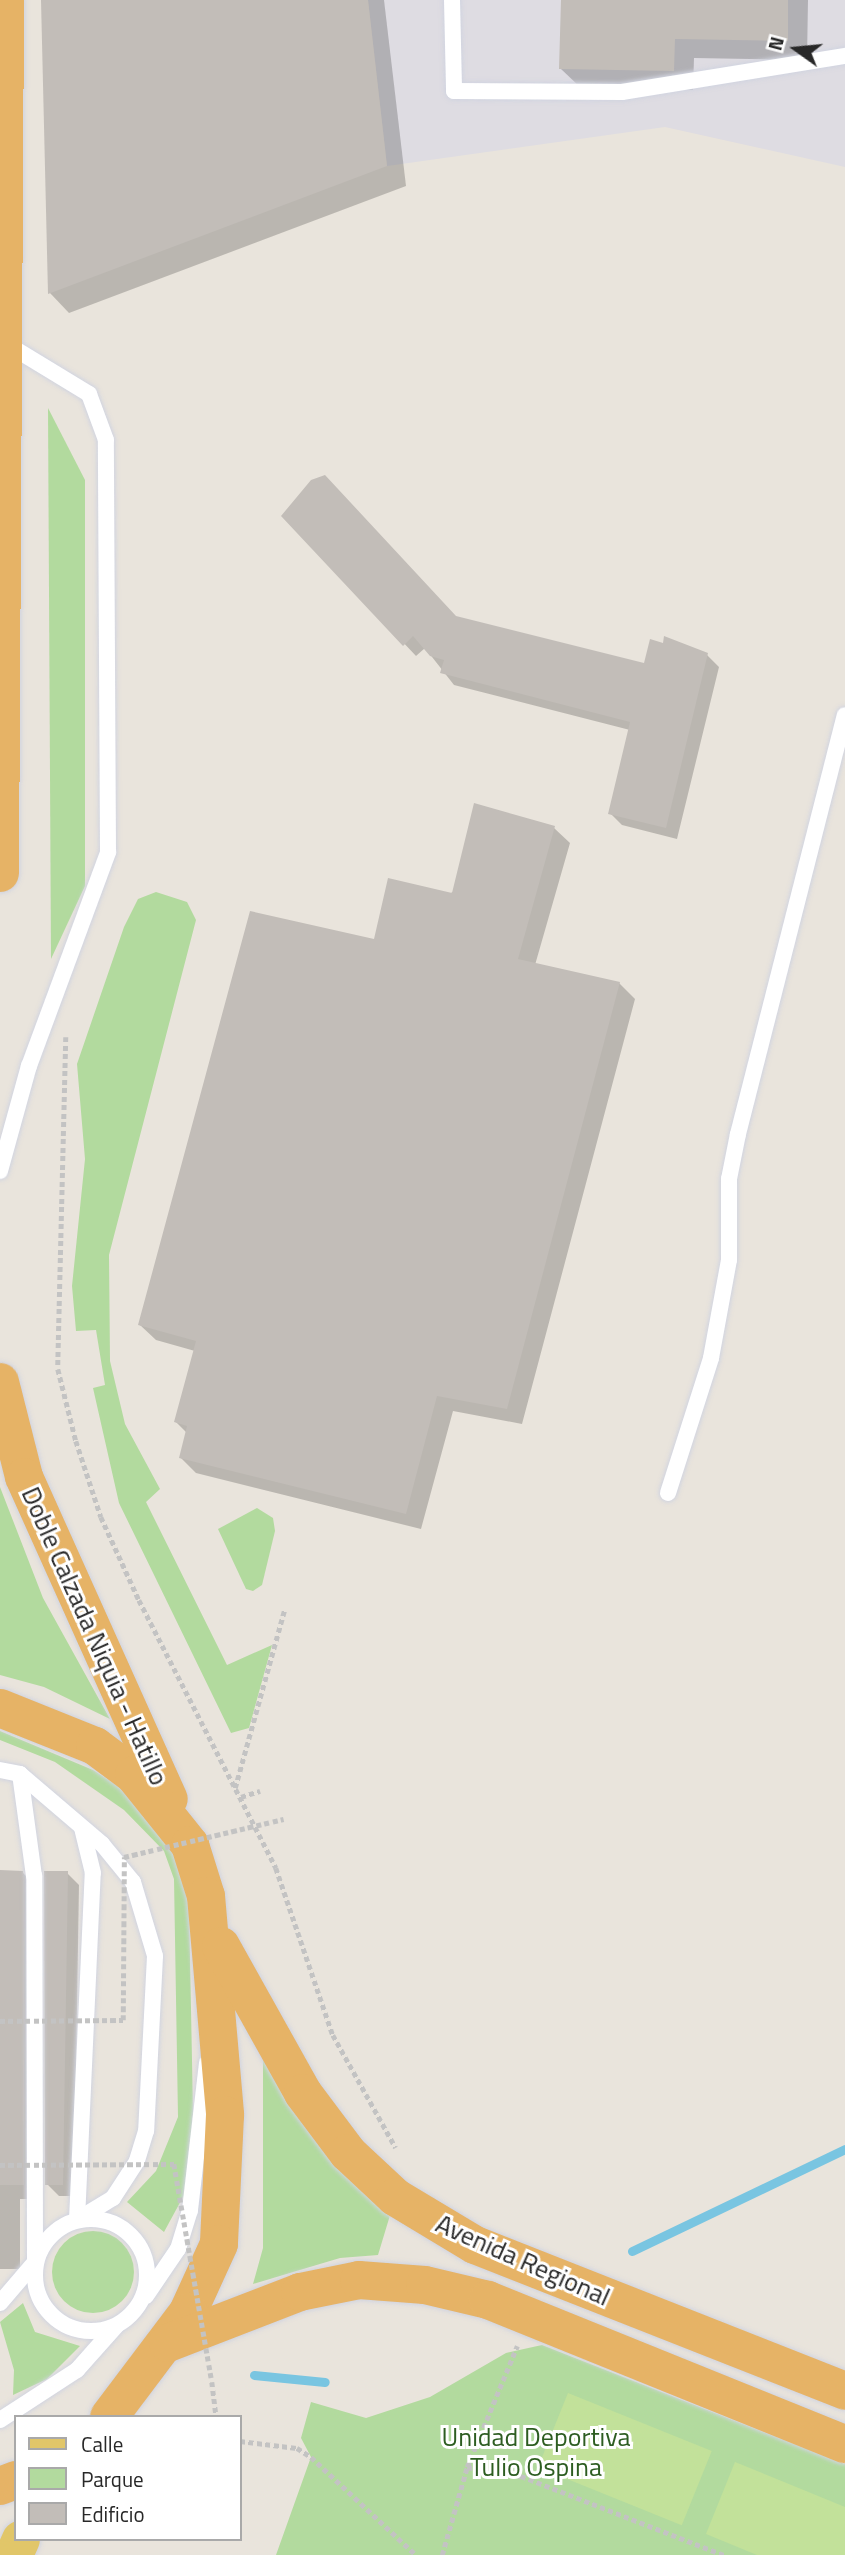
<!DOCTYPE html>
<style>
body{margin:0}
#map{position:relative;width:845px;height:2555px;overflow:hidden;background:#e9e4dc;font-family:"Titillium Web",sans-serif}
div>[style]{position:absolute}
.industrial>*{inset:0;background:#dedce2}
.green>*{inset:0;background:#b2da9e}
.round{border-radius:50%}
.pitch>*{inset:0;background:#c2e19a;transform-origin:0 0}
.shadow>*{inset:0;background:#0003}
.stream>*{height:9px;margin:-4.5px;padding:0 4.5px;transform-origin:4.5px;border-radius:4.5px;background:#79c5e1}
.building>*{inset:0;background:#c2bdb8}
.path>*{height:4.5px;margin-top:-2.25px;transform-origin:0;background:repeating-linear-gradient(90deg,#c3c3c3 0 5px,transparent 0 8.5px)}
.roads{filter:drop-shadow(0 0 2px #d1d4e0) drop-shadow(0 0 2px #d1d4e0)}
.service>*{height:16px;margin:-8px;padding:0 8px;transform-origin:8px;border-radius:8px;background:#fff}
.service>.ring{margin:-8px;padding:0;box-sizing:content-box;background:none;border:16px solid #fff;border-radius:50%}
.primary>*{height:38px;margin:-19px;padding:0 19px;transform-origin:19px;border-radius:19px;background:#e1c669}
.trunk>*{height:38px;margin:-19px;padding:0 19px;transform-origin:19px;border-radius:19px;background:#e6b366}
.path-bridge>*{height:4.5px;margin-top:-2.25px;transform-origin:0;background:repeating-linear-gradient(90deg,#c3c3c3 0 5px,transparent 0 8.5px)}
span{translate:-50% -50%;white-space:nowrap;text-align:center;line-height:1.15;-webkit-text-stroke:6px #fff;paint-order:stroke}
.street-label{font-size:26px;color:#282828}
.park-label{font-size:26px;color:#2d5d21}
.legend{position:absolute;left:14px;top:2415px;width:228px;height:126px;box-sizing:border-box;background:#fff;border:2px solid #a9a9a9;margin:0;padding:9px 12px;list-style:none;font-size:21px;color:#282828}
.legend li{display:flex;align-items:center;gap:14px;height:35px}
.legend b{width:35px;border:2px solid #a9a9a9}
.north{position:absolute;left:761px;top:14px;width:70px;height:70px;-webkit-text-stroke:5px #fff;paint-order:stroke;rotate:285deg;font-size:19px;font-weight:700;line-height:28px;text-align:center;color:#282828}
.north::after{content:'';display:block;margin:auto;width:24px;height:32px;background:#282828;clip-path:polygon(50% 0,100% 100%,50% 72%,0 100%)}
</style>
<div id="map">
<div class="industrial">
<i style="clip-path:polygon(368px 0,845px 0,845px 167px,665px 127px,387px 166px)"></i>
</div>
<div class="green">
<i style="clip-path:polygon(48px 408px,85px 480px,85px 886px,51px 959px)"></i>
<i style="clip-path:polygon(156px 892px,187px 902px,196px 920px,109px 1255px,110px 1361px,125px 1424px,160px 1489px,146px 1502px,227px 1665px,272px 1645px,249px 1728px,231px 1733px,119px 1503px,93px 1388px,105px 1385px,96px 1330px,76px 1331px,72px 1286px,85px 1159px,77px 1064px,124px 927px,138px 899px)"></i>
<i style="clip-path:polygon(0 1487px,43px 1598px,110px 1719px,44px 1687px,0 1675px)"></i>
<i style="clip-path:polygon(257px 1508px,273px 1518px,275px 1531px,262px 1585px,253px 1591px,246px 1589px,218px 1529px)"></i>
<i style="clip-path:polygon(0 1731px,93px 1770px,131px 1794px,168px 1833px,189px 1905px,193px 2112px,189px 2186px,164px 2232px,127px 2202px,156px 2171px,178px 2117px,174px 1879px,164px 1851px,124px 1810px,55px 1762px,0 1740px)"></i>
<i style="clip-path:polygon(263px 2042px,391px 2212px,378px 2255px,340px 2258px,253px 2284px,263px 2248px)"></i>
<i class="round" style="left:52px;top:2231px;width:82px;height:82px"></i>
<i style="clip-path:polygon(23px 2303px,35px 2332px,80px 2346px,47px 2379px,13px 2395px,14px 2370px,0 2322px)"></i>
<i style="clip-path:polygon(542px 2345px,845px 2464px,845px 2555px,276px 2555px,311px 2457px,301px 2438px,311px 2402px,366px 2418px,430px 2397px,506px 2353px)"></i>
</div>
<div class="pitch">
<i style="left:568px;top:2393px;width:155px;height:80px;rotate:22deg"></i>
<i style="clip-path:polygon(735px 2462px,845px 2507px,845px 2555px,757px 2555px,706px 2534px)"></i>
</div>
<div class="shadow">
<i style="clip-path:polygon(42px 0,384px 0,406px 186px,69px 313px,50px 293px)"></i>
<i style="clip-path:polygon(563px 0,808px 0,807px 60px,694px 58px,693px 90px,581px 88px,561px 69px)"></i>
<i style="clip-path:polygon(284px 516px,456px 618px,645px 666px,707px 655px,719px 667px,677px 839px,622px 825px,610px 813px,630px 730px,454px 685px,425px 648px,416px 656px)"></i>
<i style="clip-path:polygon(554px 828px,570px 843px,535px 965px,619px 983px,635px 999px,522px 1424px,453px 1411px,421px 1529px,196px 1473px,181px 1458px,187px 1433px,176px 1422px,195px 1351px,156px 1340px,140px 1325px,375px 941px)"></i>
<i style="clip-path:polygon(0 1872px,22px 1872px,37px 1887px,38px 2199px,20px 2199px,20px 2269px,0 2269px)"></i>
<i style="clip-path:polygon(67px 1873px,79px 1885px,74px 2196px,59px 2196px,47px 2184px)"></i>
</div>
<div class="stream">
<i style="left:632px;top:2251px;width:236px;rotate:-25.6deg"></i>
<i style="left:254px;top:2375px;width:71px;rotate:5.6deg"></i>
</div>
<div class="building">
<i style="clip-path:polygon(41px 0,368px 0,387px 166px,48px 294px)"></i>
<i style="clip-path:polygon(561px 0,788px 0,788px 41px,675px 39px,674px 71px,559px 69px)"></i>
<i style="clip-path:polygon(325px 475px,456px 616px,644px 663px,650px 639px,663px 643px,664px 636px,708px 653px,666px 828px,608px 814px,630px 722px,440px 673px,444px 660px,430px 656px,413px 636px,403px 646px,281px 516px,311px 480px)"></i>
<i style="clip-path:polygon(474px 803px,555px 826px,518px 959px,620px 982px,507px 1409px,437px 1396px,406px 1514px,179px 1458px,187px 1426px,174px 1422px,196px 1341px,138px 1325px,250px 911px,374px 939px,388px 878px,452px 893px)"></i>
<i style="clip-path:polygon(0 1870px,23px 1871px,24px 1877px,24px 2185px,0 2185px)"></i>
<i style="clip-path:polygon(44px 1871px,68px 1871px,63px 2185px,45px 2185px)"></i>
</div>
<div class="path">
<i style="left:66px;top:1037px;width:332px;rotate:91.4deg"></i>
<i style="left:58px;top:1369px;width:74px;rotate:76deg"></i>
<i style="left:76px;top:1441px;width:80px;rotate:71.8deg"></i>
<i style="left:101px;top:1517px;width:91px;rotate:65.4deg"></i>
<i style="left:139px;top:1600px;width:301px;rotate:62.9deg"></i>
<i style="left:276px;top:1868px;width:176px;rotate:71.2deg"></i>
<i style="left:333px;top:2035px;width:129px;rotate:60.9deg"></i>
<i style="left:235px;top:1788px;width:184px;rotate:-74.5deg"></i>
<i style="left:241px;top:1797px;width:20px;rotate:-18deg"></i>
<i style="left:212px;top:2382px;width:35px;rotate:83deg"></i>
<i style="left:240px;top:2441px;width:57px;rotate:7deg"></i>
<i style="left:297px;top:2448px;width:17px;rotate:33deg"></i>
<i style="left:311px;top:2457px;width:144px;rotate:43deg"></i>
<i style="left:467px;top:2467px;width:55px;rotate:9.5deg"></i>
<i style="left:521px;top:2476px;width:218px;rotate:21.3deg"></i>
<i style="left:442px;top:2555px;width:91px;rotate:-74.1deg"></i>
<i style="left:467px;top:2467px;width:131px;rotate:-67.5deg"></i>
</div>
<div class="roads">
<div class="service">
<i style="left:452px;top:0;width:91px;rotate:88.7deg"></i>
<i style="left:454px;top:91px;width:168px;rotate:0.3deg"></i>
<i style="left:622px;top:92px;width:226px;rotate:-9.2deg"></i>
<i style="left:0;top:1171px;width:109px;rotate:-74.6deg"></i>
<i style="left:29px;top:1066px;width:228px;rotate:-69.7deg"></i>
<i style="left:108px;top:852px;width:412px;rotate:-90.3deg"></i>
<i style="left:106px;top:440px;width:49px;rotate:-110.3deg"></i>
<i style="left:89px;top:394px;width:98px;rotate:-148.7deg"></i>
<i style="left:668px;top:1493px;width:142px;rotate:-72.3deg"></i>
<i style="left:711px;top:1358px;width:100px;rotate:-79.6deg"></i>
<i style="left:729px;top:1260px;width:81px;rotate:-90deg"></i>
<i style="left:729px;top:1179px;width:46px;rotate:-78.7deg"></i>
<i style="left:738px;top:1134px;width:432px;rotate:-75.7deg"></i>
<i style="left:0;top:1770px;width:20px;rotate:11deg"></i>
<i style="left:20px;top:1774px;width:108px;rotate:40.5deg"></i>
<i style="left:102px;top:1844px;width:49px;rotate:50.8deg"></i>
<i style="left:133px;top:1882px;width:77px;rotate:73.4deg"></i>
<i style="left:155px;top:1956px;width:175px;rotate:92.9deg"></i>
<i style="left:146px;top:2131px;width:31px;rotate:107deg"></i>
<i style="left:137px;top:2161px;width:44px;rotate:123deg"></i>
<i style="left:113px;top:2198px;width:42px;rotate:148.6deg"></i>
<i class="ring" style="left:35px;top:2219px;width:96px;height:96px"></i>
<i style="left:77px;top:2220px;width:347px;rotate:-87.4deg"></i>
<i style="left:93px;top:1873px;width:46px;rotate:-103.7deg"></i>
<i style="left:146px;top:2296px;width:57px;rotate:-55.8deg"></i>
<i style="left:178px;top:2249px;width:41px;rotate:-72.9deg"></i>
<i style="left:190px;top:2210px;width:148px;rotate:-83.4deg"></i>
<i style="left:0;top:2303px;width:54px;rotate:-49.5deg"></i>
<i style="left:35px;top:2262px;width:386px;rotate:-90.1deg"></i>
<i style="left:34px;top:1876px;width:103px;rotate:-97.8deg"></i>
<i style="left:0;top:2420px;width:92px;rotate:-33deg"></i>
<i style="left:77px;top:2370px;width:59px;rotate:-48.4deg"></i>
</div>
<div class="primary">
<i style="left:14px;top:2555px;width:17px;rotate:-66deg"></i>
</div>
<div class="trunk">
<i style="left:0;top:873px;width:873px;rotate:-89.67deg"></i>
<i style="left:0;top:1382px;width:98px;rotate:75.8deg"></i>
<i style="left:24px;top:1477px;width:353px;rotate:65.8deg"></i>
<i style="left:0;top:1708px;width:102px;rotate:21.8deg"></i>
<i style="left:95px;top:1746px;width:49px;rotate:36.6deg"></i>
<i style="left:134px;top:1775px;width:90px;rotate:51.3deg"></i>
<i style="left:190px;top:1845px;width:53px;rotate:72.6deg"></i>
<i style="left:206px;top:1896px;width:220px;rotate:85deg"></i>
<i style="left:225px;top:2115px;width:129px;rotate:92.7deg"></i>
<i style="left:219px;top:2244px;width:75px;rotate:114.5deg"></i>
<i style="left:188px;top:2312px;width:131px;rotate:127deg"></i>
<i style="left:221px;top:1946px;width:168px;rotate:60.8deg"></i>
<i style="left:303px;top:2093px;width:75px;rotate:53.1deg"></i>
<i style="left:348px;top:2153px;width:64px;rotate:43.1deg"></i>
<i style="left:395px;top:2197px;width:93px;rotate:31deg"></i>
<i style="left:475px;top:2245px;width:398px;rotate:21.5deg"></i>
<i style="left:168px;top:2343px;width:142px;rotate:-21.1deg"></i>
<i style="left:300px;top:2292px;width:60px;rotate:-11.5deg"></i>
<i style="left:359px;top:2280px;width:66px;rotate:4.3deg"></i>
<i style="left:425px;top:2285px;width:65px;rotate:13.4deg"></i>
<i style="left:488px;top:2300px;width:385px;rotate:22deg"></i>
<i style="left:0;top:2486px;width:17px;rotate:-21deg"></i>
</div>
</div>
<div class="path-bridge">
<i style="left:0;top:2021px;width:123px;rotate:-0.5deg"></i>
<i style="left:123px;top:2020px;width:163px;rotate:-89.6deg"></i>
<i style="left:124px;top:1857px;width:164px;rotate:-13.4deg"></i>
<i style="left:0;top:2165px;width:174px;rotate:-0.3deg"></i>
<i style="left:174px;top:2164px;width:221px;rotate:80.1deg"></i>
</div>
<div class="street-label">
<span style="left:95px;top:1636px;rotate:66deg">Doble Calzada Niquia - Hatillo</span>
<span style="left:523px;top:2260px;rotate:24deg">Avenida Regional</span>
</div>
<div class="park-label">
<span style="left:536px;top:2452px">Unidad Deportiva<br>Tulio Ospina</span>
</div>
<ul class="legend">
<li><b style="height:9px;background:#e1c669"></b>Calle</li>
<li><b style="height:19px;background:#b2da9e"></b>Parque</li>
<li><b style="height:19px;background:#c2bdb8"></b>Edificio</li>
</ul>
<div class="north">N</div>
</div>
